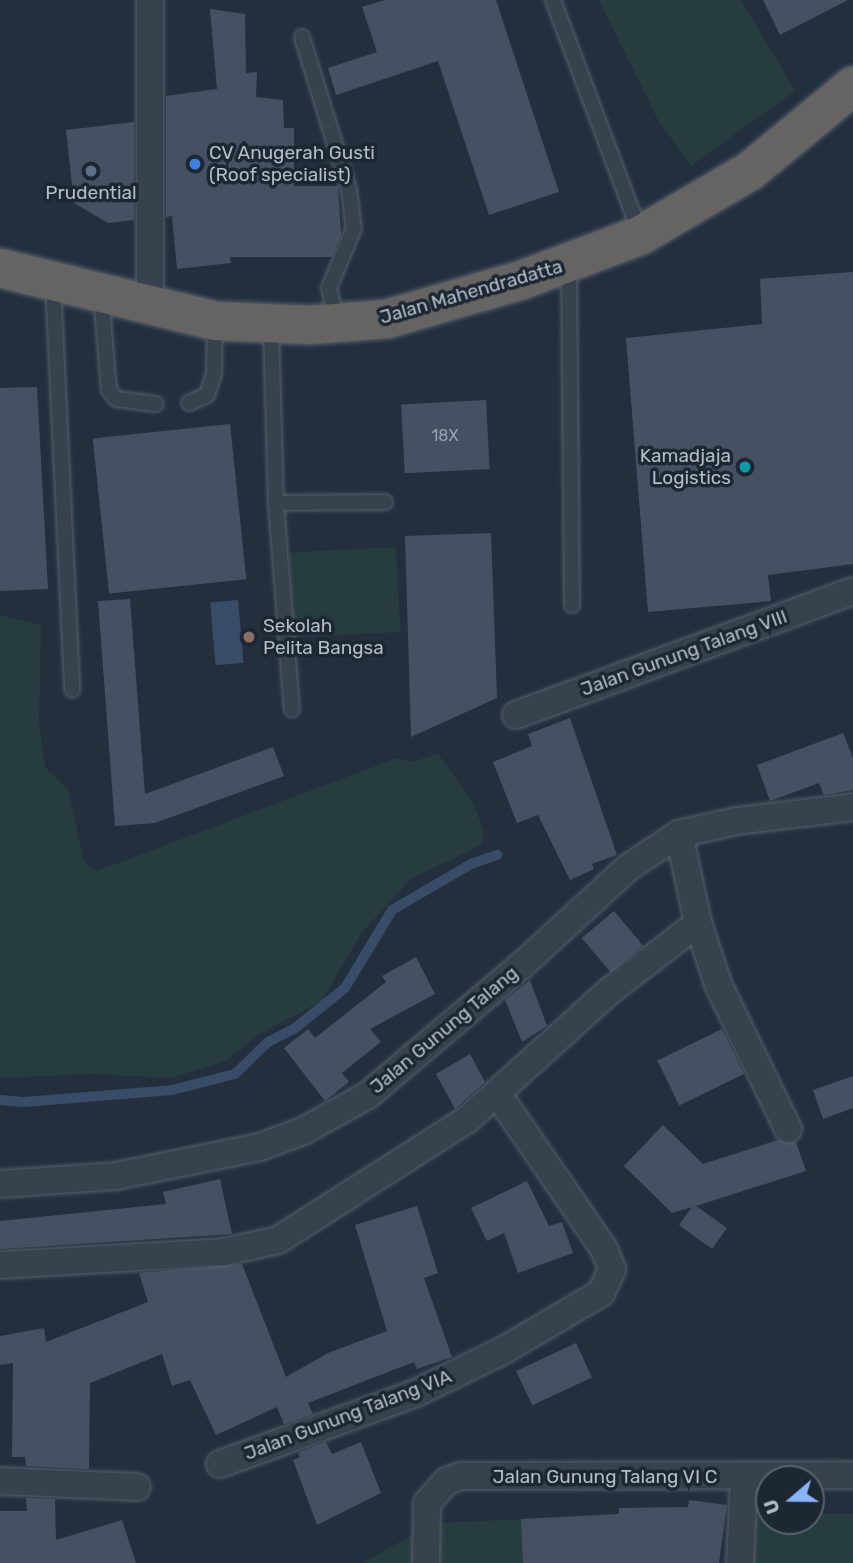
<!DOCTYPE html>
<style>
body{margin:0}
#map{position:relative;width:853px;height:1563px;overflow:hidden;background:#242f3e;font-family:Rubik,sans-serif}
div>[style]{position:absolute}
.green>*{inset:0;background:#263c3f;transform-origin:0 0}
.water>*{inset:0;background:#394c67;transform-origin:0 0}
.stream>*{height:10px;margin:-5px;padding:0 5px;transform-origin:5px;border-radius:5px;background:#394c67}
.building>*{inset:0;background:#455162;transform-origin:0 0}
.roads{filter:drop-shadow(0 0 2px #565f6c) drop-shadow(0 0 2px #565f6c)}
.service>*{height:14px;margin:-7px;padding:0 7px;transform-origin:7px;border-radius:7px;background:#38414e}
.minor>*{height:26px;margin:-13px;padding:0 13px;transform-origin:13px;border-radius:13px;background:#38414e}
.trunk>*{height:38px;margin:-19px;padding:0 19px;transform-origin:19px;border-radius:19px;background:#656462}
.dots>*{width:19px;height:19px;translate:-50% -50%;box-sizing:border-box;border:4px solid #1d2633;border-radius:50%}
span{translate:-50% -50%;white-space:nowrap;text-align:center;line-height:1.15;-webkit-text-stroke:7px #1d2633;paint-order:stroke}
.number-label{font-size:16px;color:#98a1af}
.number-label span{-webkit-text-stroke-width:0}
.poi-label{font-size:19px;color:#b4bcc9}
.left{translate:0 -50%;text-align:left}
.right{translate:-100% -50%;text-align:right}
.street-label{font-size:19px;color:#b4bcc9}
.north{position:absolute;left:755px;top:1465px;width:70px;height:70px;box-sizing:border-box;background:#1d2633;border:2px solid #59626f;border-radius:50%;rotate:250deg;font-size:19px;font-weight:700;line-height:28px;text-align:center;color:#b4bcc9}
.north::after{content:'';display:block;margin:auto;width:24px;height:32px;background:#8ab4f8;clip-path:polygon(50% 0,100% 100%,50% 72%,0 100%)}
</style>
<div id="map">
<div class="green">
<i style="clip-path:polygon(599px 0,741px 0,795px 91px,691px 166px,658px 120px)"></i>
<i style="left:396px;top:547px;width:85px;height:107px;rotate:87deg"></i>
<i style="clip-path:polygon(0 615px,41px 625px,39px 722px,45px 767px,68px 789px,84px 861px,97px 871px,397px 758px,411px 762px,438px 754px,473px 802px,484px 831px,481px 845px,409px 880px,360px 935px,322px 1001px,259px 1034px,226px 1061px,170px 1078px,91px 1074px,0 1078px)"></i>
<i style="clip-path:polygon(811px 1514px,853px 1514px,853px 1563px,746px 1563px,744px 1516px,811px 1521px)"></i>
<i style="clip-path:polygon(528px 1519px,526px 1563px,362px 1563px,434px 1523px)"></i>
</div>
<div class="water">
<i style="left:238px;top:600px;width:63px;height:28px;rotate:85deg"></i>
</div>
<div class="stream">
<i style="left:0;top:1100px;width:24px;rotate:5deg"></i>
<i style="left:24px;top:1102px;width:148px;rotate:-4.6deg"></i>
<i style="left:172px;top:1090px;width:65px;rotate:-14.3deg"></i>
<i style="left:235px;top:1074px;width:46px;rotate:-44.1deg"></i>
<i style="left:268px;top:1042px;width:29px;rotate:-27deg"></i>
<i style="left:294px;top:1029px;width:65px;rotate:-38.8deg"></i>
<i style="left:345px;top:988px;width:91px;rotate:-58.9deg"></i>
<i style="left:392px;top:910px;width:91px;rotate:-30.2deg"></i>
<i style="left:471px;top:864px;width:28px;rotate:-19deg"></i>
</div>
<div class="building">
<i style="clip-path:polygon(385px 0,496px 0,559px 192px,489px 215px,438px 61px,336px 95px,328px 68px,377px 52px,362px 7px)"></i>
<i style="clip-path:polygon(763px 0,848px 0,780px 35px)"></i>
<i style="clip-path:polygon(210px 9px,245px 14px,246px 73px,257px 72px,256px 97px,283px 100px,284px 128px,294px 128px,294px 186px,338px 186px,341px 235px,332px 257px,230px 257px,231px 263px,177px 269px,172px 216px,166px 217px,166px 96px,217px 89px)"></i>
<i style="clip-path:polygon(134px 122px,134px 220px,108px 223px,74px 203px,66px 130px)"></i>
<i style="clip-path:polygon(853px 272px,853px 564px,768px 575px,771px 601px,648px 612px,626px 338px,762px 324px,760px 279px)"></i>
<i style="clip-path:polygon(37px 387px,48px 589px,0 591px,0 388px)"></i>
<i style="left:486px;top:400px;width:69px;height:85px;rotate:87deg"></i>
<i style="left:230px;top:424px;width:156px;height:138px;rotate:84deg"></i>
<i style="clip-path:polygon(491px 533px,497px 698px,411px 737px,405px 536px)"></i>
<i style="clip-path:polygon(130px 599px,145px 794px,273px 747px,284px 776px,155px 823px,115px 826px,98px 601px)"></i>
<i style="clip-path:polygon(570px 718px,617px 855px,592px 864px,594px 869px,570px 880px,538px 815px,517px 823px,493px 762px,532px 746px,528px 734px)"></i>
<i style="clip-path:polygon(843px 733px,853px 758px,853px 790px,824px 795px,819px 783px,770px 801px,757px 765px)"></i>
<i style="left:614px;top:911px;width:45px;height:42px;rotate:50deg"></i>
<i style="clip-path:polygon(416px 957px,435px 994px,370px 1029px,381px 1042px,342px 1073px,349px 1082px,325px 1101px,284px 1048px,308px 1029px,315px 1038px,386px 982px,382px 976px)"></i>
<i style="clip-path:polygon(530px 980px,547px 1026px,522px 1042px,505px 1000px)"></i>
<i style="left:722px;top:1029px;width:50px;height:72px;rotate:64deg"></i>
<i style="clip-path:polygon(470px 1054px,485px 1082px,455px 1109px,436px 1074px)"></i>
<i style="clip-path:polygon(853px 1076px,853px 1108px,823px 1119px,813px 1090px)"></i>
<i style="clip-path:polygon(663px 1125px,703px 1164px,778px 1140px,796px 1142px,806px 1171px,696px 1206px,727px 1228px,712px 1249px,679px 1225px,692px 1207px,672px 1213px,624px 1166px)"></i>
<i style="clip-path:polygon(220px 1179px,232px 1234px,0 1249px,0 1221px,166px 1204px,163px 1192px)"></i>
<i style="clip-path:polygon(527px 1181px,549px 1226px,562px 1222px,573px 1253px,518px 1273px,504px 1233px,487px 1241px,471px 1208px)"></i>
<i style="clip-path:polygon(417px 1206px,438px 1273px,424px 1278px,452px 1357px,417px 1369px,414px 1362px,308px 1403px,313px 1414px,284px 1424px,277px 1407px,216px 1435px,190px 1380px,172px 1386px,162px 1354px,90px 1383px,89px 1469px,26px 1466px,25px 1457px,12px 1457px,13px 1363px,0 1365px,0 1336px,44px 1328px,46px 1342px,148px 1302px,139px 1273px,242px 1264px,286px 1377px,328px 1353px,387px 1331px,355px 1225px)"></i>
<i style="left:576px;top:1343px;width:38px;height:66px;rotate:65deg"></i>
<i style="clip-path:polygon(326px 1442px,332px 1454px,361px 1442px,381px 1493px,317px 1525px,293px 1460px,300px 1457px,298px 1453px)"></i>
<i style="clip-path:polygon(26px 1498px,55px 1499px,56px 1540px,122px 1520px,136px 1563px,0 1563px,0 1511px,27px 1511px)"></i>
<i style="clip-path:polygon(689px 1500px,727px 1505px,719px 1563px,523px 1563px,521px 1519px,619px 1514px,619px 1508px,688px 1507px)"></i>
</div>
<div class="roads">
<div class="service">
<i style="left:553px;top:0;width:249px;rotate:69.5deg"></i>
<i style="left:302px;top:37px;width:160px;rotate:72.9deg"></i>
<i style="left:349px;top:190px;width:38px;rotate:83deg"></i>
<i style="left:354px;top:228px;width:65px;rotate:112.6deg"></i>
<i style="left:329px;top:288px;width:35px;rotate:77deg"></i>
<i style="left:569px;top:265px;width:340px;rotate:89.5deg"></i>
<i style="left:53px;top:282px;width:408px;rotate:87.3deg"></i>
<i style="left:101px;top:295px;width:95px;rotate:85.2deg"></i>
<i style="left:109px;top:390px;width:11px;rotate:52deg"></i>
<i style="left:116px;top:399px;width:40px;rotate:7.1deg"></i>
<i style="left:271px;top:326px;width:177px;rotate:88.4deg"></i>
<i style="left:276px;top:503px;width:207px;rotate:85.6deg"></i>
<i style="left:189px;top:403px;width:20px;rotate:-24deg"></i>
<i style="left:207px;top:395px;width:23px;rotate:-72deg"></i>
<i style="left:214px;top:373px;width:50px;rotate:-88.9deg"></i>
<i style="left:276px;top:503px;width:109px;rotate:-0.5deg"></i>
</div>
<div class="minor">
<i style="left:150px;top:0;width:305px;rotate:90deg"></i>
<i style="left:516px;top:715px;width:359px;rotate:-20.2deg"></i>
<i style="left:679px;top:834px;width:91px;rotate:77.9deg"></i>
<i style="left:698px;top:923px;width:64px;rotate:71.8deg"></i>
<i style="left:718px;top:984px;width:161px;rotate:64.2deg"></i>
<i style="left:0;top:1184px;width:116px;rotate:-3.9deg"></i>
<i style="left:116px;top:1176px;width:147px;rotate:-11.4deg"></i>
<i style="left:260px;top:1147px;width:46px;rotate:-20.4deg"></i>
<i style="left:303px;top:1131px;width:74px;rotate:-29deg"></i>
<i style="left:368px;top:1095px;width:202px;rotate:-40.2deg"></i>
<i style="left:522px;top:965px;width:145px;rotate:-42.5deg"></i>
<i style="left:629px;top:867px;width:60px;rotate:-33.4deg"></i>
<i style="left:679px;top:834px;width:58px;rotate:-12.8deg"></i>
<i style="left:736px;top:821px;width:118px;rotate:-6.8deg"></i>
<i style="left:0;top:1265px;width:224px;rotate:-3.3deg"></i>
<i style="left:224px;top:1252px;width:55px;rotate:-12.5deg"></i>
<i style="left:278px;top:1240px;width:225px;rotate:-32.5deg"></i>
<i style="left:468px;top:1119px;width:193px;rotate:-42.1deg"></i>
<i style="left:611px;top:990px;width:110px;rotate:-37.6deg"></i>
<i style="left:220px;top:1464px;width:208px;rotate:-19.9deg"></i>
<i style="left:416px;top:1393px;width:98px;rotate:-26deg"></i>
<i style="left:504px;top:1350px;width:113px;rotate:-30.4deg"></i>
<i style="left:601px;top:1293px;width:26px;rotate:-65deg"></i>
<i style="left:612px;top:1269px;width:22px;rotate:-112deg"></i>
<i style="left:604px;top:1249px;width:186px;rotate:-124.5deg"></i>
<i style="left:0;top:1481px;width:137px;rotate:2.5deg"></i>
<i style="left:426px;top:1563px;width:60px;rotate:-89deg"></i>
<i style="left:427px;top:1503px;width:30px;rotate:-48deg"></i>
<i style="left:447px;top:1481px;width:15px;rotate:-20deg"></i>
<i style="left:461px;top:1476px;width:392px;rotate:-0.1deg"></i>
<i style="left:740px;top:1563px;width:85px;rotate:-87.3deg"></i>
</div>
<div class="trunk">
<i style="left:0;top:268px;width:222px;rotate:13.8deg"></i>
<i style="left:216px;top:321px;width:94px;rotate:2.4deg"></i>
<i style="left:310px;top:325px;width:77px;rotate:-4.5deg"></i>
<i style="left:387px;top:319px;width:141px;rotate:-16.1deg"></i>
<i style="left:522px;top:280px;width:127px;rotate:-20.7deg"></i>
<i style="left:641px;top:235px;width:126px;rotate:-30.4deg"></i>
<i style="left:750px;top:171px;width:134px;rotate:-39.5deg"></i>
</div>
</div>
<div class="dots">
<i style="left:195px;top:164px;background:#3f7fe0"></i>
<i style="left:91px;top:171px;background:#5c6f8a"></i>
<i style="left:745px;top:467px;background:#0f9aa8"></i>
<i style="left:249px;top:637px;background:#8d6e63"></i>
</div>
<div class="number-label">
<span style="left:445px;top:436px">18X</span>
</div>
<div class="poi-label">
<span class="left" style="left:209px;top:164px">CV Anugerah Gusti<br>(Roof specialist)</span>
<span style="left:91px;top:193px">Prudential</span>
<span class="right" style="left:731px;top:467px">Kamadjaja<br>Logistics</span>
<span class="left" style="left:263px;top:637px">Sekolah<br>Pelita Bangsa</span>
</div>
<div class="street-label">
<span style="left:471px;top:292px;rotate:-16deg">Jalan Mahendradatta</span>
<span style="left:684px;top:653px;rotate:-20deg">Jalan Gunung Talang VIII</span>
<span style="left:444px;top:1030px;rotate:-40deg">Jalan Gunung Talang</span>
<span style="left:348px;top:1415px;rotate:-21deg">Jalan Gunung Talang VIA</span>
<span style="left:605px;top:1477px">Jalan Gunung Talang VI C</span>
</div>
<div class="north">U</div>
</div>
